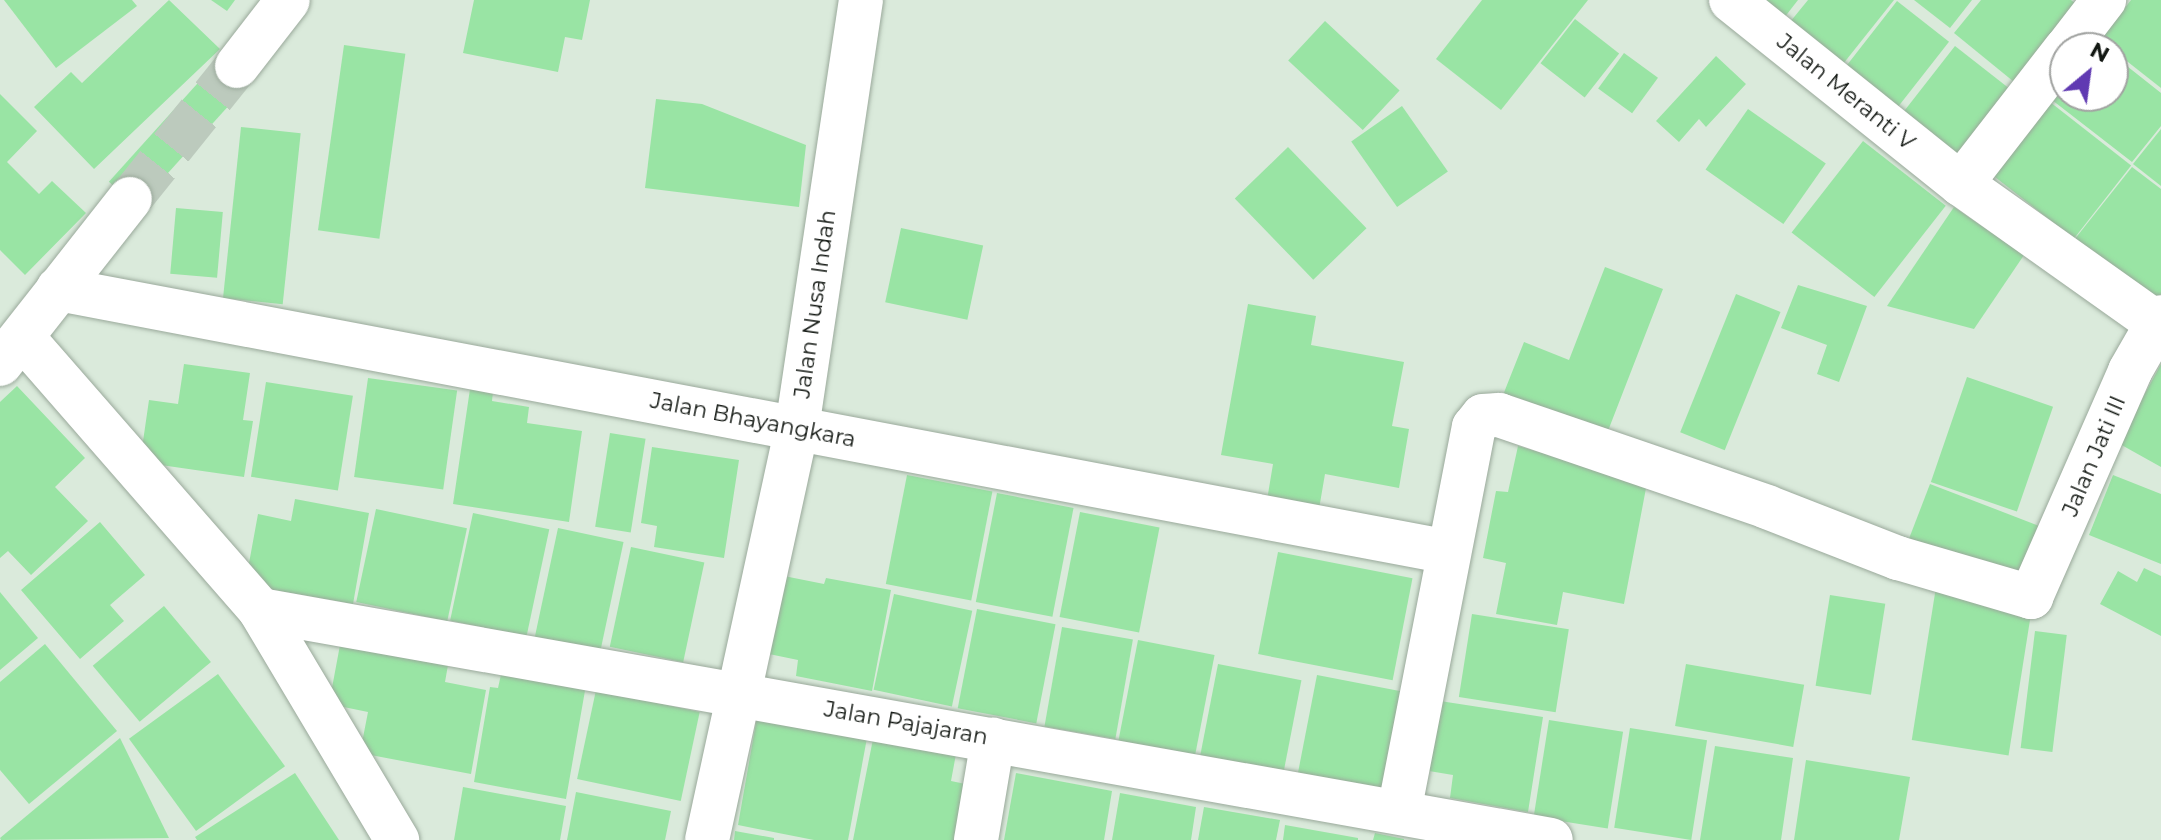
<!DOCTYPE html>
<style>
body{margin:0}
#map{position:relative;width:2161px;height:840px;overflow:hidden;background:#daeadb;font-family:Montserrat,sans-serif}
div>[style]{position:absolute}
.building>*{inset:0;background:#99e4a4;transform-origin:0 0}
.minor-tunnel>*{height:44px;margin-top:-22px;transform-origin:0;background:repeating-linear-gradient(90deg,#bccabd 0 44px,transparent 0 66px)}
.roads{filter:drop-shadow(0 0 2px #9aa99b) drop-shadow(0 0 2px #9aa99b)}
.minor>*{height:44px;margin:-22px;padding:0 22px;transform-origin:22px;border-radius:22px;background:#fff}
span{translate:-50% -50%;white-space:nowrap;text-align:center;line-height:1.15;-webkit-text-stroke:6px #fff;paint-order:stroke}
.street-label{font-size:22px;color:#131813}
.north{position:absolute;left:2049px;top:32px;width:80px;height:80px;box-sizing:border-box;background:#fff;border:2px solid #a1a3a1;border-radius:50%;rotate:29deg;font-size:22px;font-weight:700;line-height:32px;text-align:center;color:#131813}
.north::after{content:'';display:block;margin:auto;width:28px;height:36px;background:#603ab2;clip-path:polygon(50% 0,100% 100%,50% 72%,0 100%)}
</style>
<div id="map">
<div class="building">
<i style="clip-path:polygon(4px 0,132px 0,137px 6px,56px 68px)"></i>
<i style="clip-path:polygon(169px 0,220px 49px,94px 169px,34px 107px,71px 72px,82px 83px)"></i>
<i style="clip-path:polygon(211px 0,235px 0,227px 11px)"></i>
<i style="clip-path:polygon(474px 0,590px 0,582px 40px,565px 37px,558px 72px,463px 53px)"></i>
<i style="clip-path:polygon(1482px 0,1588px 0,1501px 110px,1436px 59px)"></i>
<i style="clip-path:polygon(1761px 0,1798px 0,1784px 18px)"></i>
<i style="clip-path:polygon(1808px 0,1894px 0,1843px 64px,1790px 22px)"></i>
<i style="clip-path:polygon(1914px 0,1972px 0,1950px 28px)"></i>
<i style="clip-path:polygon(1981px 0,2071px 0,2081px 8px,2019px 86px,1954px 33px)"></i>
<i style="clip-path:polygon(2131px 0,2161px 0,2161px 88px,2100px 40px)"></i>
<i style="left:1897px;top:1px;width:66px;height:84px;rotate:38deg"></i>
<i style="left:1575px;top:19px;width:56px;height:56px;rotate:38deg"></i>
<i style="left:1325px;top:21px;width:102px;height:54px;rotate:43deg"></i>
<i style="left:344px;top:45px;width:62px;height:187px;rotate:8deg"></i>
<i style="left:1955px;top:46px;width:77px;height:86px;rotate:38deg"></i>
<i style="left:1624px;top:53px;width:42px;height:44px;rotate:36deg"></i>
<i style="left:224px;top:54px;width:38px;height:172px;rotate:42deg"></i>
<i style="clip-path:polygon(2113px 55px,2161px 93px,2161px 126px,2132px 162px,2052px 100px,2065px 83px,2065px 96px,2113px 96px)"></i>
<i style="clip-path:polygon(1716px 56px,1746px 84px,1706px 127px,1699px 119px,1679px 142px,1656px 121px)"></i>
<i style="clip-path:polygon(0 94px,37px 131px,7px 162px,39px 194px,52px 181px,86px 213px,25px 275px,0 250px)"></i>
<i style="clip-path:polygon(656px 99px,702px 104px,806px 145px,799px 207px,645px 188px)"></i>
<i style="left:2050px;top:102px;width:103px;height:93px;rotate:38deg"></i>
<i style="left:1402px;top:106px;width:80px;height:62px;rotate:55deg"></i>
<i style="left:1748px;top:109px;width:95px;height:74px;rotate:35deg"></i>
<i style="left:241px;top:127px;width:60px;height:172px;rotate:6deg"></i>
<i style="clip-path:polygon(2161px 129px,2161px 186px,2133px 164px)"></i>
<i style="left:1863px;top:141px;width:105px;height:116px;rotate:38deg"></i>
<i style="left:1288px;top:147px;width:113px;height:74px;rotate:46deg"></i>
<i style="clip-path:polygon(2132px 167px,2161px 189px,2161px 294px,2154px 304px,2074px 240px)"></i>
<i style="clip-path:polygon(1954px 207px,2024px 255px,1974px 329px,1887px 306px)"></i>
<i style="left:176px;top:208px;width:47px;height:66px;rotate:5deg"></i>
<i style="left:901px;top:228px;width:84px;height:76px;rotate:12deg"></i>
<i style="clip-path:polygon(1605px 267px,1663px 289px,1606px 436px,1503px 395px,1524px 342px,1569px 360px)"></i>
<i style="clip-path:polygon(1798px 285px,1867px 306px,1839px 382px,1817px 374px,1827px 345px,1781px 328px)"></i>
<i style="left:1736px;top:294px;width:48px;height:149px;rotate:22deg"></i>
<i style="clip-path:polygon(1248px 304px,1316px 316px,1311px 345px,1404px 362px,1392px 426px,1409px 429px,1399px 488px,1325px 474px,1319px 509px,1267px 500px,1273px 464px,1221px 455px)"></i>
<i style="clip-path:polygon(184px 364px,250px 373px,243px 420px,253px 421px,244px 477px,140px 462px,149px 400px,178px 404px)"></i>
<i style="clip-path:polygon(2161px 364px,2161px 467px,2118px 443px)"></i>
<i style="left:1967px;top:377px;width:91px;height:111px;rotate:19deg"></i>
<i style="left:368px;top:378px;width:90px;height:100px;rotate:8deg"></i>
<i style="left:266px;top:382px;width:88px;height:96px;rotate:9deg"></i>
<i style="clip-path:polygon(17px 386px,85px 458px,55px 487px,88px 521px,31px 575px,8px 551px,0 558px,0 402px)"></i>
<i style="clip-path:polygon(470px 389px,493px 392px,492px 401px,529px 407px,527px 423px,582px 431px,569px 522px,453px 504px)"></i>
<i style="left:610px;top:433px;width:36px;height:95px;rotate:9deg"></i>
<i style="clip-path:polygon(1518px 446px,1647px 483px,1624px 604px,1563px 592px,1557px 625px,1496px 614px,1506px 563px,1483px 558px,1496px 491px,1508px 492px)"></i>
<i style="clip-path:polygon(652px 447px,739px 460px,724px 558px,654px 547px,657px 526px,641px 523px)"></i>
<i style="left:907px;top:475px;width:87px;height:111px;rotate:11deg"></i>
<i style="clip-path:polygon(2113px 475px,2161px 494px,2161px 564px,2089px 535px)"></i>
<i style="left:1930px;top:484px;width:126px;height:66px;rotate:21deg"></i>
<i style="left:997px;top:493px;width:78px;height:111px;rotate:11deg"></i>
<i style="clip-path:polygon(295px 499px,369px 513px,353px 604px,245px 585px,258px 514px,291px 521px)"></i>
<i style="left:376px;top:509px;width:93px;height:95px;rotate:12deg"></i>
<i style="left:1080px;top:512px;width:81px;height:107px;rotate:11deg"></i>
<i style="left:473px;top:513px;width:78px;height:110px;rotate:12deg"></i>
<i style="clip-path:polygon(100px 522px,145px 575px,110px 605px,124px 621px,80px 659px,21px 590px)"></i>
<i style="left:558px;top:528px;width:67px;height:112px;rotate:12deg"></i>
<i style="left:631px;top:547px;width:75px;height:102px;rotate:12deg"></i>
<i style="left:1278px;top:552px;width:137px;height:104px;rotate:11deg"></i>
<i style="clip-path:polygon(2144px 568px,2161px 576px,2161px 636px,2100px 604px,2118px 571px,2137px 582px)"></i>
<i style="clip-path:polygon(784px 576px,824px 584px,826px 578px,891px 590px,872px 691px,796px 676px,798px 660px,769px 654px)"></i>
<i style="left:1936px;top:587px;width:98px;height:155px;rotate:9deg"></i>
<i style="clip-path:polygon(0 592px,38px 638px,0 670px)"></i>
<i style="left:894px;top:594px;width:80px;height:98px;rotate:12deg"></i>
<i style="left:1830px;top:595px;width:56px;height:92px;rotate:9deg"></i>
<i style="left:164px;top:606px;width:73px;height:93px;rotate:50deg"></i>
<i style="left:977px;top:609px;width:80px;height:101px;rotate:11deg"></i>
<i style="left:1472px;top:614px;width:98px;height:84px;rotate:9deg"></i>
<i style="left:1062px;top:627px;width:72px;height:101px;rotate:10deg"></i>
<i style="left:2035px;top:631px;width:32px;height:118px;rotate:7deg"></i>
<i style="left:1138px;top:640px;width:78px;height:107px;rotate:11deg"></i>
<i style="clip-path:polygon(45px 644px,117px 731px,29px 804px,0 770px,0 682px)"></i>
<i style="clip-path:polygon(340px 645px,448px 665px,445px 682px,486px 690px,471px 774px,360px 753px,368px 712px,329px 704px)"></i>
<i style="left:1218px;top:664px;width:85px;height:99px;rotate:11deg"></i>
<i style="left:1686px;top:664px;width:120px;height:63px;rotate:10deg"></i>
<i style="clip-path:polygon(502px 670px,586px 685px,566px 799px,474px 782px,490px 687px,498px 688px)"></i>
<i style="left:218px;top:674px;width:114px;height:110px;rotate:54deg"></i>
<i style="left:1317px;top:675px;width:96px;height:105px;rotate:11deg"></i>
<i style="left:596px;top:690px;width:106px;height:91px;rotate:12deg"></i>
<i style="clip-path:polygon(1440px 701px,1543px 717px,1528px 812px,1450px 798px,1453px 775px,1429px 771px)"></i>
<i style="clip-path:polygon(757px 717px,867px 738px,848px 840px,814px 840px,738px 825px)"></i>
<i style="left:1549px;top:720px;width:75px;height:98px;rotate:9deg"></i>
<i style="left:1630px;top:728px;width:78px;height:101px;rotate:9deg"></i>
<i style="clip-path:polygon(120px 738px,169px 838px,1px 840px,0 838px)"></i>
<i style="clip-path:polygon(873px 739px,956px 754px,951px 781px,975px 786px,965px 840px,853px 840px)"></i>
<i style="clip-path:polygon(1715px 746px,1793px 758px,1781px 840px,1700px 840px)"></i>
<i style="clip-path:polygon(1806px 760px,1910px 777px,1899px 840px,1794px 840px)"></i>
<i style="clip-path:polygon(295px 773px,339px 840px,197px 840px,195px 837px)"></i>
<i style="clip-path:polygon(1016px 773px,1112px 791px,1104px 840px,1004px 840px)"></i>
<i style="clip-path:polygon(463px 787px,566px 806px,560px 840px,454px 840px)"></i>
<i style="clip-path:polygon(576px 792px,671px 811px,665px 840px,567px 840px)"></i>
<i style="clip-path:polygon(1120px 793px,1196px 807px,1191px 840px,1112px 840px)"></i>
<i style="clip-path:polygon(1204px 807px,1280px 820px,1276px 840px,1198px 840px)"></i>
<i style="clip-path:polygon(1285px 825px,1358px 838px,1358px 840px,1283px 840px)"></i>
<i style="clip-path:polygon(735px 831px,774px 838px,774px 840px,734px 840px)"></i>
<i style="clip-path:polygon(1375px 833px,1404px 839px,1404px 840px,1373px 840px)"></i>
</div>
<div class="minor-tunnel">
<i style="left:130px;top:199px;width:171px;rotate:-51.2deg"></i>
</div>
<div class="roads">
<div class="minor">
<i style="left:1731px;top:0;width:295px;rotate:38.7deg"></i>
<i style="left:1961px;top:184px;width:245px;rotate:35.4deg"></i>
<i style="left:2067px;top:48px;width:61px;rotate:-52.4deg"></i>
<i style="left:237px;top:66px;width:83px;rotate:-52.3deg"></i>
<i style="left:1961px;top:184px;width:170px;rotate:-52.2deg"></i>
<i style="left:58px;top:289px;width:1415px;rotate:10.71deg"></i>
<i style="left:23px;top:338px;width:361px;rotate:48.9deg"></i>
<i style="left:260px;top:610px;width:268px;rotate:59.2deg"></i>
<i style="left:0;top:364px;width:210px;rotate:-51.8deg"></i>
<i style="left:260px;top:610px;width:1311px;rotate:10.1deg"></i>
<i style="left:1399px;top:812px;width:392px;rotate:-79deg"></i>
<i style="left:1474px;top:427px;width:14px;rotate:-51deg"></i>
<i style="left:1483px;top:416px;width:16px;rotate:-4deg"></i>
<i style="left:1499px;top:415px;width:283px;rotate:18.9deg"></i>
<i style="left:1767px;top:507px;width:141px;rotate:21.3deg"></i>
<i style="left:1898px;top:558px;width:139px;rotate:16.3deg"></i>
<i style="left:2031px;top:597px;width:247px;rotate:-66.3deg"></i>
<i style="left:2130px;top:371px;width:62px;rotate:-60.1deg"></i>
<i style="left:707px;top:840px;width:422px;rotate:-77.7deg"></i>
<i style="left:797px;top:428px;width:433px;rotate:-81.5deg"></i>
<i style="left:976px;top:840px;width:102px;rotate:-80.4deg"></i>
</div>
</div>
<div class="street-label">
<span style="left:1846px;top:92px;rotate:39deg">Jalan Meranti V</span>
<span style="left:815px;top:304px;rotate:-82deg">Jalan Nusa Indah</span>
<span style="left:753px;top:420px;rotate:11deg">Jalan Bhayangkara</span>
<span style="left:2094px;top:456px;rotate:-67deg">Jalan Jati III</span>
<span style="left:906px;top:723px;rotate:10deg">Jalan Pajajaran</span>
</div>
<div class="north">N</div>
</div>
